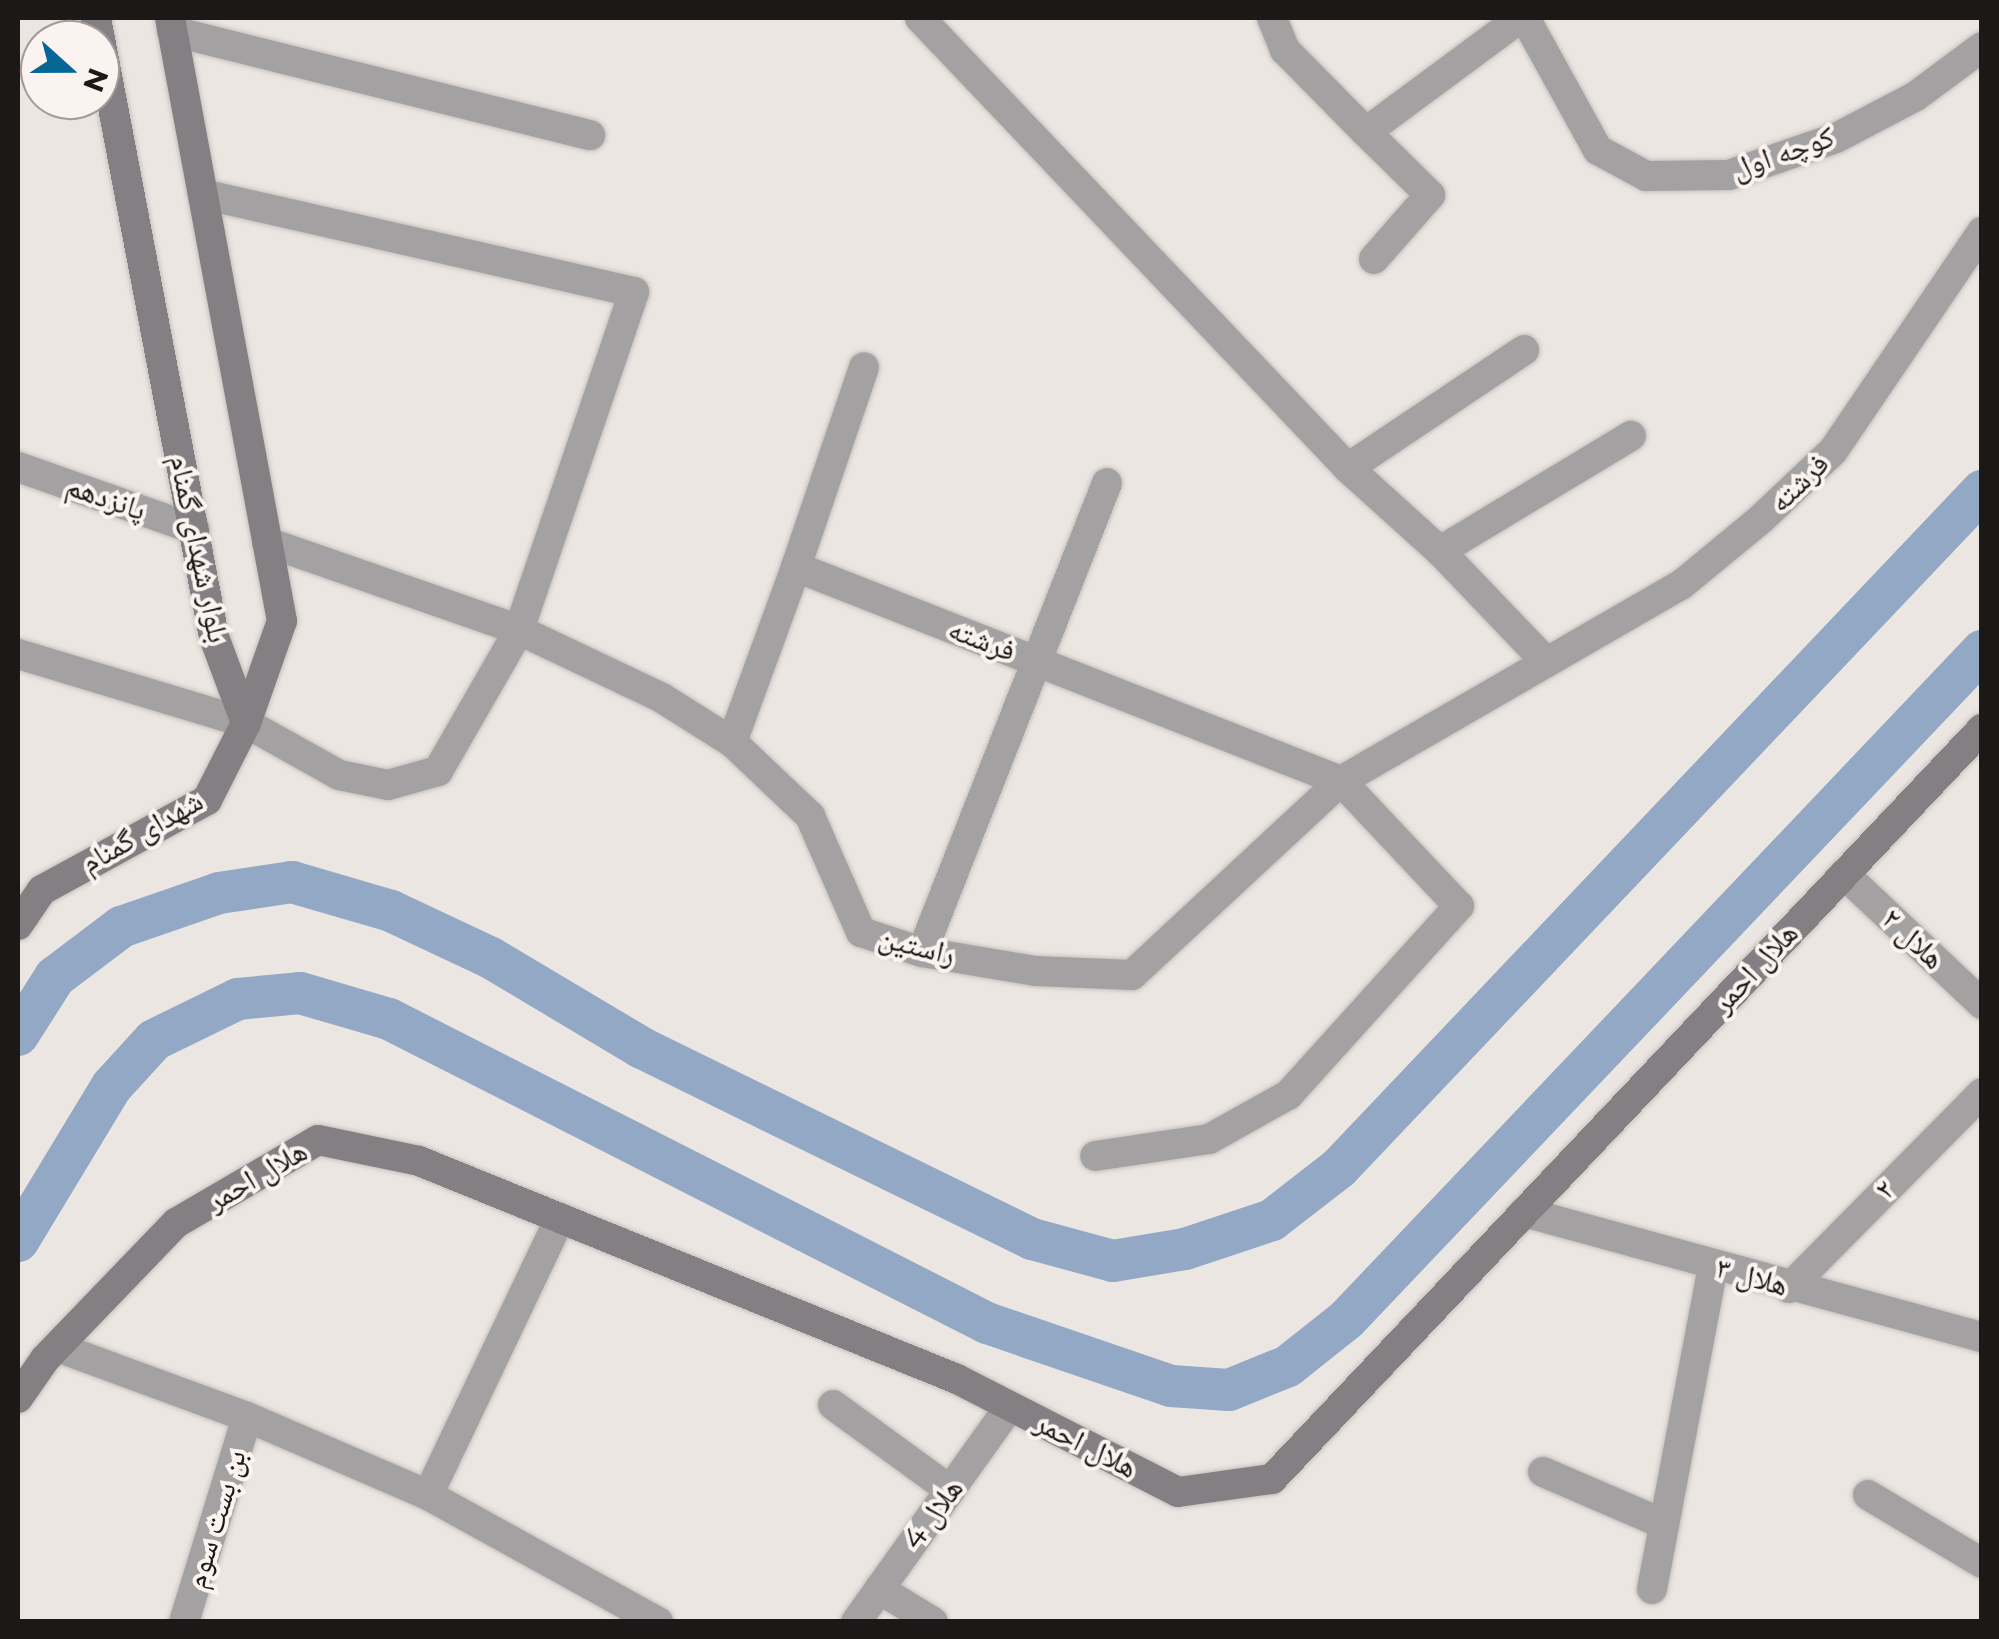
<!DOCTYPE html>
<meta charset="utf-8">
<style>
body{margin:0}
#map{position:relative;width:1999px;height:1639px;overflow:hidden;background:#ece6e2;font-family:Montserrat,"Noto Naskh Arabic",sans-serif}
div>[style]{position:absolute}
.canal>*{height:42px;margin:-21px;padding:0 21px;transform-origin:21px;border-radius:21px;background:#93a8c4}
.roads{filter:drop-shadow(0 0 2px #c6c1bd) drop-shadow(0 0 2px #c6c1bd)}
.minor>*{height:30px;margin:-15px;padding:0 15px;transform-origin:15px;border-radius:15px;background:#a4a1a3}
.secondary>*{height:30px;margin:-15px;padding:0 15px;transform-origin:15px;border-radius:15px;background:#837f82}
span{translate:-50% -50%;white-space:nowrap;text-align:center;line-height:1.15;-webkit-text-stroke:8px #faf3ef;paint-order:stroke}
.street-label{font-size:30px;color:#1b1817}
.frame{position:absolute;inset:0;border:20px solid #1b1817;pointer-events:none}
.north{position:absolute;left:20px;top:20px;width:100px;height:100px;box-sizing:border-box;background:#faf3ef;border:2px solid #a19b99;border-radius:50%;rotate:111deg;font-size:28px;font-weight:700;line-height:40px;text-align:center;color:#1b1817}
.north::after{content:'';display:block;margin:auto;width:35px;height:45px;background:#066796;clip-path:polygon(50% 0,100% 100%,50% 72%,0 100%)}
</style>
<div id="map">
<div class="canal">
<i style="left:18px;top:1035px;width:69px;rotate:-57.5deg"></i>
<i style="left:55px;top:977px;width:83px;rotate:-37.1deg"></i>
<i style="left:121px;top:927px;width:104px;rotate:-19.1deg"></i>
<i style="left:219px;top:893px;width:74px;rotate:-8.6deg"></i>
<i style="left:292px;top:882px;width:103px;rotate:16.3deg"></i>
<i style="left:391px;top:911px;width:110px;rotate:25.2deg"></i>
<i style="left:491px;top:958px;width:176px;rotate:30.8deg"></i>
<i style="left:642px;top:1048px;width:434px;rotate:26.1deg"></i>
<i style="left:1032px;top:1239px;width:84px;rotate:15.2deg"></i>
<i style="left:1113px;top:1261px;width:73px;rotate:-9.5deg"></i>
<i style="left:1185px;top:1249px;width:92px;rotate:-18.4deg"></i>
<i style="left:1272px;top:1220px;width:85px;rotate:-37.8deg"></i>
<i style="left:1339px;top:1168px;width:934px;rotate:-46.48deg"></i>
<i style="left:18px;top:1241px;width:181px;rotate:-58.8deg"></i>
<i style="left:112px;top:1086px;width:62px;rotate:-47.6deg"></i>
<i style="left:154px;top:1040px;width:93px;rotate:-26deg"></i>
<i style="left:238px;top:999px;width:62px;rotate:-5.5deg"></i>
<i style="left:300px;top:993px;width:93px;rotate:16.3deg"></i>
<i style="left:389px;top:1019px;width:671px;rotate:26.95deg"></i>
<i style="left:987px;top:1323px;width:194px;rotate:18.9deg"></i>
<i style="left:1171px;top:1386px;width:58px;rotate:3.9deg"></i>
<i style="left:1229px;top:1390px;width:64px;rotate:-22.1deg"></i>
<i style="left:1288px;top:1366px;width:75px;rotate:-38.5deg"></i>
<i style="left:1347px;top:1319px;width:922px;rotate:-46.45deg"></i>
</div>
<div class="roads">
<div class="minor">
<i style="left:920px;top:18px;width:621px;rotate:46.44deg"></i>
<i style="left:1348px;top:468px;width:124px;rotate:42.1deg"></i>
<i style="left:1440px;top:551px;width:152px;rotate:46.3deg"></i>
<i style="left:1272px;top:18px;width:35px;rotate:68deg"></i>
<i style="left:1285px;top:50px;width:115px;rotate:45.4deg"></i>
<i style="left:1366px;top:132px;width:192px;rotate:-36.5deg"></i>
<i style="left:1525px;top:18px;width:151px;rotate:61.1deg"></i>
<i style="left:1598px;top:150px;width:55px;rotate:28.4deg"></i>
<i style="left:1646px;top:176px;width:83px;rotate:-0.7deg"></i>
<i style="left:1729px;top:175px;width:113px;rotate:-19.1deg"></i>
<i style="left:1836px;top:138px;width:90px;rotate:-27.7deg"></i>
<i style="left:1916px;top:96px;width:82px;rotate:-36.6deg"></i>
<i style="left:172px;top:31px;width:431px;rotate:14deg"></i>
<i style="left:1366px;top:132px;width:90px;rotate:44.5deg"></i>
<i style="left:1430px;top:195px;width:85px;rotate:131.2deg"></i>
<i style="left:18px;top:467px;width:187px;rotate:19.4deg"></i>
<i style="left:1348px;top:468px;width:212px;rotate:-33.8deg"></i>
<i style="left:267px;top:542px;width:267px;rotate:19.2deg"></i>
<i style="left:519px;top:630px;width:158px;rotate:25.4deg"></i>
<i style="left:662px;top:698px;width:83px;rotate:32.2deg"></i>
<i style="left:732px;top:742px;width:108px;rotate:43.5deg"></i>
<i style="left:810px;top:816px;width:127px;rotate:66.3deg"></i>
<i style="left:861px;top:932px;width:64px;rotate:18.2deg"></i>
<i style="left:922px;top:952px;width:115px;rotate:9.5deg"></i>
<i style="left:1035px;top:971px;width:97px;rotate:2.4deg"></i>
<i style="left:1132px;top:975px;width:285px;rotate:-42.9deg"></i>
<i style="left:1341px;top:781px;width:392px;rotate:-30deg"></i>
<i style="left:1681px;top:585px;width:104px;rotate:-39.5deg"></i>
<i style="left:1761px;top:519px;width:99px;rotate:-43.4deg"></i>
<i style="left:1833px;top:451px;width:265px;rotate:-55.8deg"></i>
<i style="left:1440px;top:551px;width:223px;rotate:-31.1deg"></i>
<i style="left:796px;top:567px;width:211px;rotate:-71.2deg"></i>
<i style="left:18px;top:654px;width:238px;rotate:16.8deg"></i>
<i style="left:246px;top:723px;width:107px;rotate:29.2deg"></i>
<i style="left:339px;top:775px;width:50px;rotate:11.5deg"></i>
<i style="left:388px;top:785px;width:52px;rotate:-15.6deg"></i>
<i style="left:438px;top:771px;width:163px;rotate:-60.1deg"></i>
<i style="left:519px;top:630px;width:357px;rotate:-71.2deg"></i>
<i style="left:634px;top:292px;width:442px;rotate:-167.2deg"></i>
<i style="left:732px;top:742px;width:186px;rotate:-69.9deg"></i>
<i style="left:796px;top:567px;width:586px;rotate:21.44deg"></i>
<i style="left:1341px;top:781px;width:172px;rotate:46.7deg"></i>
<i style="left:1459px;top:906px;width:255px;rotate:132.1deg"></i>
<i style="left:1288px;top:1095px;width:90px;rotate:150.9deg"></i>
<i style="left:1209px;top:1139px;width:115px;rotate:171.5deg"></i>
<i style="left:1844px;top:874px;width:190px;rotate:43.3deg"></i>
<i style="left:922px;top:952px;width:504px;rotate:-68.47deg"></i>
<i style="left:1524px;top:1212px;width:475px;rotate:15.3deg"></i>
<i style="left:1789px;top:1288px;width:274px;rotate:-45.3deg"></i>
<i style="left:57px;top:1347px;width:202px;rotate:20.2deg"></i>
<i style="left:247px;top:1417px;width:197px;rotate:23.3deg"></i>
<i style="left:428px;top:1495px;width:263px;rotate:28.9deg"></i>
<i style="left:833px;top:1405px;width:145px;rotate:36deg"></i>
<i style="left:1543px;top:1472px;width:132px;rotate:23.3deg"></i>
<i style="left:428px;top:1495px;width:307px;rotate:-64.5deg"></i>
<i style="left:1868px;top:1495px;width:133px;rotate:30.8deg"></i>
<i style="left:879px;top:1589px;width:63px;rotate:31.4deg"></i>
<i style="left:1652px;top:1589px;width:328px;rotate:-79.3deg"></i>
<i style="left:184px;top:1622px;width:214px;rotate:-72.9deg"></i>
<i style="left:856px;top:1622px;width:265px;rotate:-54.5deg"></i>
</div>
<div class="secondary">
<i style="left:96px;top:18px;width:630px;rotate:79.21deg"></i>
<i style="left:214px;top:637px;width:92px;rotate:69.6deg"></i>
<i style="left:246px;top:723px;width:108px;rotate:-70.6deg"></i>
<i style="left:282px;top:621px;width:613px;rotate:-100.52deg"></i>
<i style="left:18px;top:925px;width:42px;rotate:-55.6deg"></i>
<i style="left:42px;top:890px;width:188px;rotate:-28.6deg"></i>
<i style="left:207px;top:800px;width:86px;rotate:-63.1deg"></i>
<i style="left:18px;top:1398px;width:47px;rotate:-55.3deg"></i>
<i style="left:45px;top:1359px;width:189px;rotate:-46.1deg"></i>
<i style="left:176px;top:1223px;width:164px;rotate:-30.3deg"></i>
<i style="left:318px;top:1140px;width:103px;rotate:11.7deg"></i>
<i style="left:419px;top:1161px;width:580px;rotate:22.06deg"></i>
<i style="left:957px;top:1379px;width:248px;rotate:27.1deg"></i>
<i style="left:1178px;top:1492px;width:95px;rotate:-7.9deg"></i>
<i style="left:1272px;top:1479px;width:1033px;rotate:-46.57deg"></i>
</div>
</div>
<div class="street-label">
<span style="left:1783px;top:153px;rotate:-19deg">کوچه اول</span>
<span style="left:1799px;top:483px;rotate:-44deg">فرشته</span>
<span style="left:106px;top:498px;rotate:19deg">پانزدهم</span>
<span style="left:199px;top:549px;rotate:78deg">بلوار شهدای گمنام</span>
<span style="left:982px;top:640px;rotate:21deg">فرشته</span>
<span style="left:142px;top:832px;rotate:-30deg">شهدای گمنام</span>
<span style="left:1913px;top:939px;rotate:43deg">هلال ۲</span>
<span style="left:917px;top:946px;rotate:14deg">راستین</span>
<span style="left:1755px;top:968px;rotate:-47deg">هلال احمر</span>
<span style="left:257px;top:1176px;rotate:-30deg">هلال احمر</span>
<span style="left:1885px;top:1190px;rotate:-45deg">۲</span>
<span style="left:1752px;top:1277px;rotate:15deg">هلال ۳</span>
<span style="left:1086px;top:1445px;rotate:27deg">هلال احمر</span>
<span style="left:933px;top:1514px;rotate:-54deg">هلال 4</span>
<span style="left:216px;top:1519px;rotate:-73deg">بن بست سوم</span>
</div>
<div class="frame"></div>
<div class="north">N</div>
</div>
